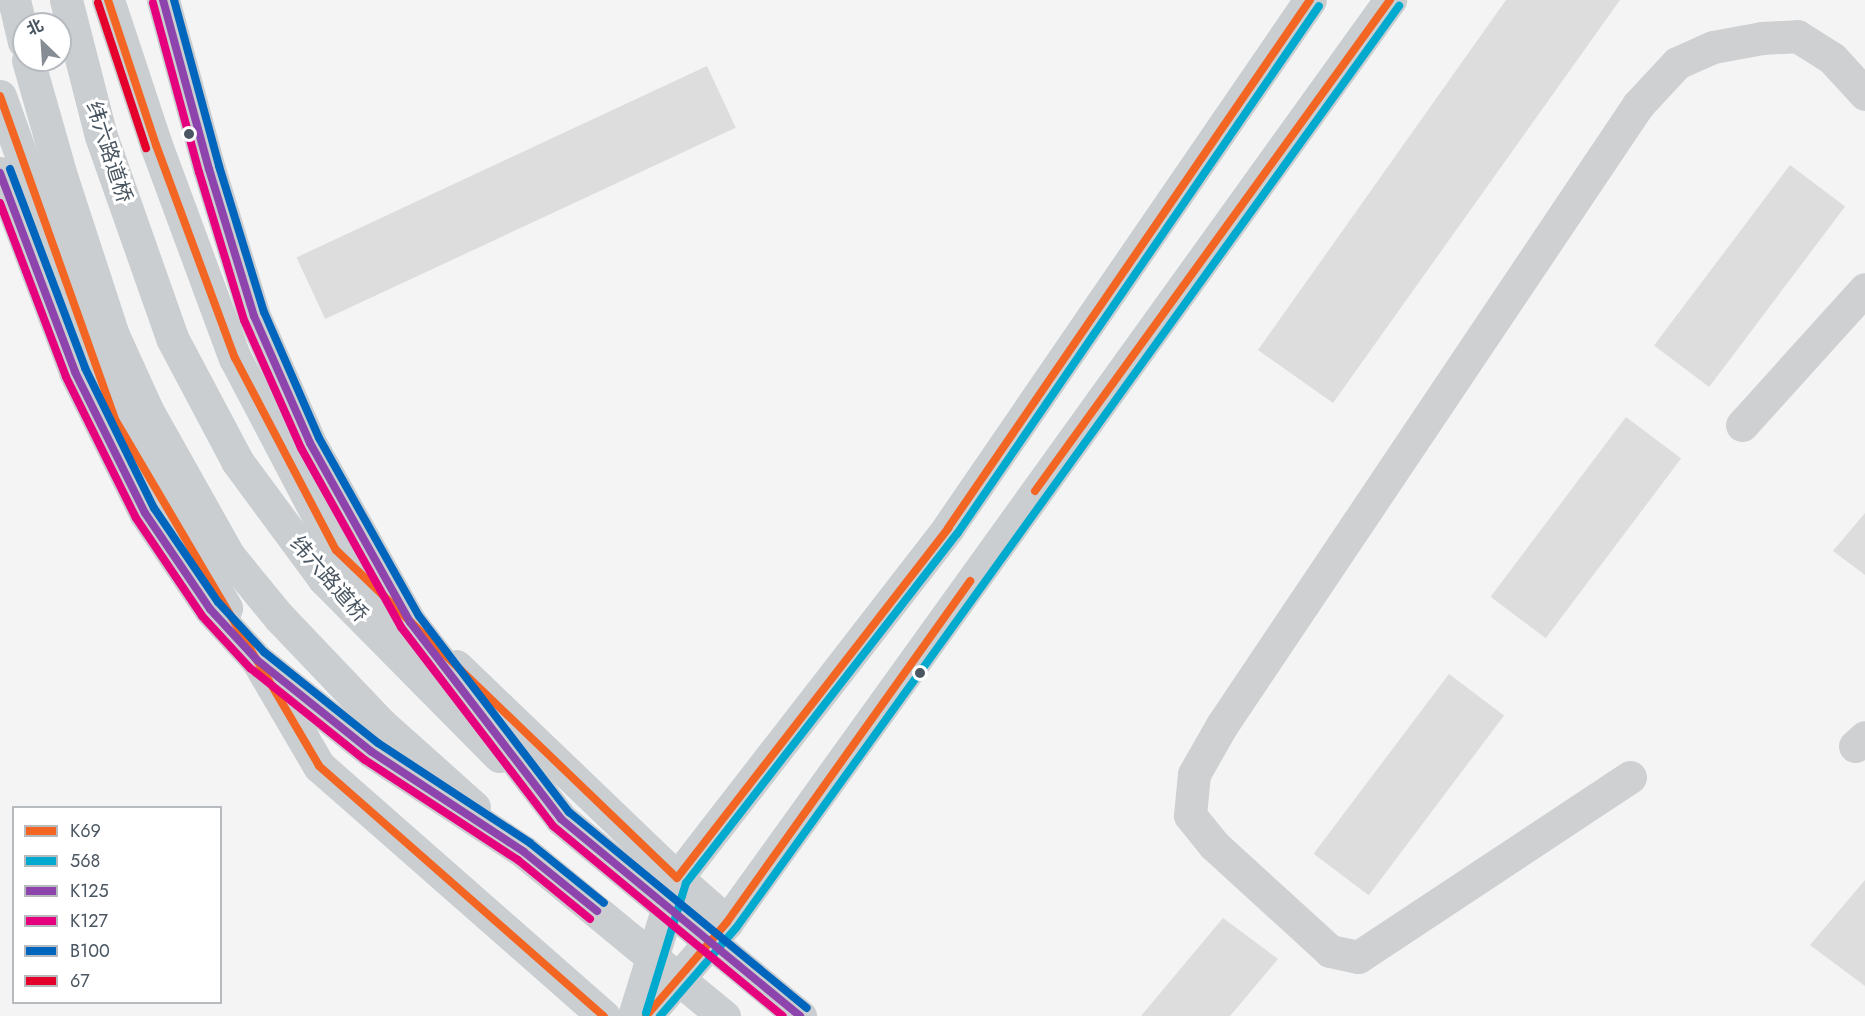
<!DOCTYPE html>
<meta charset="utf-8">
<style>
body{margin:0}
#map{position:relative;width:1865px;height:1016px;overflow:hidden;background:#f4f4f4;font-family:Jost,"Noto Sans SC",sans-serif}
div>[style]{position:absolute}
.building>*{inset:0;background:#ddddde;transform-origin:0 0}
.minor>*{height:33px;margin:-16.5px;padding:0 16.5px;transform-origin:16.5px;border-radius:16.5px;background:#ced0d2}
.major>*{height:33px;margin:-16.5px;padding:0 16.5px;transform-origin:16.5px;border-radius:16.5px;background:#caced1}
.major-bridge>*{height:33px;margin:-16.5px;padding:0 16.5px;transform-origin:16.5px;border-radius:16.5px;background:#caced1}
.bus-1>*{height:8px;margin:-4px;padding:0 4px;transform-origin:4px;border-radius:4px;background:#f26522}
.bus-2>*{height:8px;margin:-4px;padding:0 4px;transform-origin:4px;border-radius:4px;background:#00a9ce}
.bus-3>*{height:8px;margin:-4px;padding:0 4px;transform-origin:4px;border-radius:4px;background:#8e44ad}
.bus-4>*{height:8px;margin:-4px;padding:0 4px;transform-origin:4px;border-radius:4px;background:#e5007d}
.bus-5>*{height:8px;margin:-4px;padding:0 4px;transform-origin:4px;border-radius:4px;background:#0065bd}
.bus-6>*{height:8px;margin:-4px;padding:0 4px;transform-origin:4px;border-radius:4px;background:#e4002b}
.dots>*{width:16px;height:16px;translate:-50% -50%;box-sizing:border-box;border:3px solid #fff;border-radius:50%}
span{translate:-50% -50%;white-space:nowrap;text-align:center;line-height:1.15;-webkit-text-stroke:6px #fff;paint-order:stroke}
.street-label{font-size:21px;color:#4a5661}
.legend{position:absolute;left:12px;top:806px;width:210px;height:198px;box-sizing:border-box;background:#fff;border:2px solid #b7bbc0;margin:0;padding:8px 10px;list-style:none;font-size:18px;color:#4a5661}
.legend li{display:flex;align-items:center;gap:12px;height:30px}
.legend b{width:30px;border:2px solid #b7bbc0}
.north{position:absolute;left:12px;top:12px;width:60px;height:60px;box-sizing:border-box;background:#fff;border:2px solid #b7bbc0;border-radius:50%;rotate:335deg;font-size:16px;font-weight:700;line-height:24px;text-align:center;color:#4a5661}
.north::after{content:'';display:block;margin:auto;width:21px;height:27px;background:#868d94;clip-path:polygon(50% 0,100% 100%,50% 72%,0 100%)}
</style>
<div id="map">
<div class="building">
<i style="clip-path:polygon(1506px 0,1620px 0,1333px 403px,1258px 350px)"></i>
<i style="left:707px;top:66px;width:68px;height:453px;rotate:65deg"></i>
<i style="left:1790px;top:165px;width:69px;height:226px;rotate:37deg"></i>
<i style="left:1626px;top:417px;width:69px;height:225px;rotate:37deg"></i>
<i style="clip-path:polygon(1865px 513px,1865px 575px,1833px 551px)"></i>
<i style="left:1449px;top:674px;width:69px;height:225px;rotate:37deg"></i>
<i style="clip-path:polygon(1865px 880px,1865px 986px,1810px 945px)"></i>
<i style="clip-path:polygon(1223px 918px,1278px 959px,1230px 1016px,1141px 1016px)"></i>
</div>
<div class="minor">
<i style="left:1742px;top:425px;width:183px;rotate:-47.9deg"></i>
<i style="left:1855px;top:746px;width:13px;rotate:-42deg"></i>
<i style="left:1630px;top:777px;width:326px;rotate:146.5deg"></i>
<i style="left:1358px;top:957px;width:29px;rotate:-168deg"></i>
<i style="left:1330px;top:951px;width:157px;rotate:-137.6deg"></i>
<i style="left:1214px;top:845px;width:38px;rotate:-129deg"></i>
<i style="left:1190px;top:815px;width:41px;rotate:-84.4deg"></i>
<i style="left:1194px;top:774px;width:56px;rotate:-60.3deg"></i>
<i style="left:1222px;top:725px;width:747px;rotate:-56.14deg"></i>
<i style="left:1638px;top:105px;width:57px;rotate:-47.1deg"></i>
<i style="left:1677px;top:63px;width:39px;rotate:-24deg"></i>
<i style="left:1713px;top:47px;width:50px;rotate:-10.4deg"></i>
<i style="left:1762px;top:38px;width:35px;rotate:-3deg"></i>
<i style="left:1797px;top:36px;width:41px;rotate:32.2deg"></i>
<i style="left:1832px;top:58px;width:49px;rotate:47.5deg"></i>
</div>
<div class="major">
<i style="left:14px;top:0;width:43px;rotate:76.6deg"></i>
<i style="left:66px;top:0;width:140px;rotate:75.6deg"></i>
<i style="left:101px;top:136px;width:214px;rotate:70.6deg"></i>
<i style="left:172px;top:338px;width:139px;rotate:62.1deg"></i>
<i style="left:237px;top:461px;width:147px;rotate:53.6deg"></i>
<i style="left:324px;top:579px;width:249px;rotate:45.3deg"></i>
<i style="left:108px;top:0;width:153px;rotate:71.7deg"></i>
<i style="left:156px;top:145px;width:227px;rotate:69.7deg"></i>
<i style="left:235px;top:358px;width:217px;rotate:62.3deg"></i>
<i style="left:336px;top:550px;width:91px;rotate:44.1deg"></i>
<i style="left:28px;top:60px;width:124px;rotate:74.1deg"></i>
<i style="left:62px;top:179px;width:164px;rotate:71.9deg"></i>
<i style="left:113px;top:335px;width:82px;rotate:65.6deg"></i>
<i style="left:147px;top:410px;width:167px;rotate:60.7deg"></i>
<i style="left:229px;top:556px;width:79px;rotate:50.7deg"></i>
<i style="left:279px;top:617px;width:146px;rotate:46.4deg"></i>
<i style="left:380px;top:723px;width:126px;rotate:41.8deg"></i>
<i style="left:0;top:96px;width:345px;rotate:70.4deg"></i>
<i style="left:116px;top:421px;width:217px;rotate:59.5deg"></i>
<i style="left:257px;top:660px;width:123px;rotate:59.7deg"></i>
<i style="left:319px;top:766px;width:379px;rotate:41.3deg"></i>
<i style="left:456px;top:666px;width:306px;rotate:43.8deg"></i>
<i style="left:677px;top:878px;width:67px;rotate:41.3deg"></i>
<i style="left:634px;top:1016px;width:145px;rotate:-72.7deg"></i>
<i style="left:677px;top:878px;width:443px;rotate:-52.2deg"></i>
<i style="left:948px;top:528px;width:640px;rotate:-55.57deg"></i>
<i style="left:646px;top:1016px;width:124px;rotate:-49.2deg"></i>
<i style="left:727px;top:922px;width:1136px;rotate:-54.28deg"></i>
</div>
<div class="major-bridge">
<i style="left:163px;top:0;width:175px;rotate:74.8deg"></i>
<i style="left:209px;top:169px;width:154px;rotate:73deg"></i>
<i style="left:254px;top:316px;width:139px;rotate:66.2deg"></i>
<i style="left:310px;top:443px;width:205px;rotate:60.8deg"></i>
<i style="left:410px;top:622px;width:248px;rotate:52.5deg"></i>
<i style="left:561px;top:819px;width:310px;rotate:39.5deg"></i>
<i style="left:0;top:173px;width:213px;rotate:69.3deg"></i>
<i style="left:75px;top:372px;width:157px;rotate:63.6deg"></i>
<i style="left:145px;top:513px;width:116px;rotate:55.9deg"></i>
<i style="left:210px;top:609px;width:69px;rotate:47.3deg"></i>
<i style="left:257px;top:660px;width:147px;rotate:38.7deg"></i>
<i style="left:372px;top:752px;width:182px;rotate:33.3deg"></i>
<i style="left:524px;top:852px;width:259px;rotate:39.4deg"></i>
</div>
<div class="bus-1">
<i style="left:108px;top:0;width:153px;rotate:71.7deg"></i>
<i style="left:156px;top:145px;width:227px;rotate:69.7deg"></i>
<i style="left:235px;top:358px;width:217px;rotate:62.3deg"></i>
<i style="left:336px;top:550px;width:473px;rotate:43.9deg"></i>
<i style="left:677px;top:878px;width:443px;rotate:-52.2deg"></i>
<i style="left:948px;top:528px;width:640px;rotate:-55.57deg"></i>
<i style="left:0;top:96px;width:345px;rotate:70.4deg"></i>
<i style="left:116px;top:421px;width:400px;rotate:59.5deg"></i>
<i style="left:319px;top:766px;width:379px;rotate:41.3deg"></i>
<i style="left:1035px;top:491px;width:606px;rotate:-54.13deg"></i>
<i style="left:646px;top:1016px;width:124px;rotate:-49.2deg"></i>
<i style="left:727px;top:922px;width:419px;rotate:-54.5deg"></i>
</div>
<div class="bus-2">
<i style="left:646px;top:1013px;width:136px;rotate:-72.9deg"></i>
<i style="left:686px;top:883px;width:442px;rotate:-52.2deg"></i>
<i style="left:957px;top:534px;width:640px;rotate:-55.57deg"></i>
<i style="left:660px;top:1016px;width:116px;rotate:-49.2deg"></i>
<i style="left:736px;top:928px;width:1136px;rotate:-54.28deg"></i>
</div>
<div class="bus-3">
<i style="left:163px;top:0;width:175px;rotate:74.8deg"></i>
<i style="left:209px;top:169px;width:154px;rotate:73deg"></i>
<i style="left:254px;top:316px;width:139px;rotate:66.2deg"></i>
<i style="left:310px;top:443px;width:205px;rotate:60.8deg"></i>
<i style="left:410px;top:622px;width:248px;rotate:52.5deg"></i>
<i style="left:561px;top:819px;width:310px;rotate:39.5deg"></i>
<i style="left:0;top:173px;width:213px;rotate:69.3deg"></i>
<i style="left:75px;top:372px;width:157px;rotate:63.6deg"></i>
<i style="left:145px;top:513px;width:116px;rotate:55.9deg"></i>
<i style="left:210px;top:609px;width:69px;rotate:47.3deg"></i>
<i style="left:257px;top:660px;width:147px;rotate:38.7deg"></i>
<i style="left:372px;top:752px;width:182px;rotate:33.3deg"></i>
<i style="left:524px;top:852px;width:94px;rotate:38.9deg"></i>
</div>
<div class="bus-4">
<i style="left:153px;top:3px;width:175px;rotate:74.8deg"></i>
<i style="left:199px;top:172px;width:155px;rotate:73.1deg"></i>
<i style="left:244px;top:320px;width:140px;rotate:66deg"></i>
<i style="left:301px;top:448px;width:205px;rotate:60.8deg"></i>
<i style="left:401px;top:627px;width:250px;rotate:52.6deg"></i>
<i style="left:553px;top:826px;width:298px;rotate:39.6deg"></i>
<i style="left:0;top:203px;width:186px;rotate:69.2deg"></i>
<i style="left:66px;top:377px;width:157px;rotate:63.6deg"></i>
<i style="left:136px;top:518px;width:118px;rotate:56deg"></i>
<i style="left:202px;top:616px;width:71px;rotate:47.3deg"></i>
<i style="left:250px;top:668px;width:147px;rotate:38.7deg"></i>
<i style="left:365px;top:760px;width:183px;rotate:33.2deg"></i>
<i style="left:518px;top:860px;width:93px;rotate:39.3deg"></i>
</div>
<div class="bus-5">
<i style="left:174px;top:0;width:172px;rotate:74.8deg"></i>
<i style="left:219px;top:166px;width:153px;rotate:72.9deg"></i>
<i style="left:264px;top:312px;width:137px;rotate:66.4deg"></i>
<i style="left:319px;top:438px;width:204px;rotate:60.7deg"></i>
<i style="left:419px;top:616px;width:247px;rotate:52.6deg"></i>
<i style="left:569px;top:812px;width:308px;rotate:39.5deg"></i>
<i style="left:10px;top:169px;width:213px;rotate:69.3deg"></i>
<i style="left:85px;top:368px;width:156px;rotate:63.8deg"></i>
<i style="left:154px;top:508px;width:114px;rotate:55.8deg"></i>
<i style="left:218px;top:602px;width:68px;rotate:47.4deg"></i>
<i style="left:264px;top:652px;width:146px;rotate:38.6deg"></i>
<i style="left:378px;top:743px;width:182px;rotate:33.3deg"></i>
<i style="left:530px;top:843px;width:95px;rotate:39deg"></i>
</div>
<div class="bus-6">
<i style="left:98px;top:3px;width:153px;rotate:71.7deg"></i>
</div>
<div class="dots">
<i style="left:189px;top:134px;background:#4a5661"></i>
<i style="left:920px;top:673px;background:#4a5661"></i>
</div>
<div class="street-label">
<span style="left:109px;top:152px;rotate:72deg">纬六路道桥</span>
<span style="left:329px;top:579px;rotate:49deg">纬六路道桥</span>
</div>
<ul class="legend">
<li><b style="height:8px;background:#f26522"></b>K69</li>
<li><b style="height:8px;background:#00a9ce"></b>568</li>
<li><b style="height:8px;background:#8e44ad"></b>K125</li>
<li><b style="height:8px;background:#e5007d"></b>K127</li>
<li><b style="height:8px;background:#0065bd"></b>B100</li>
<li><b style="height:8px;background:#e4002b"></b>67</li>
</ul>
<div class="north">北</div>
</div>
